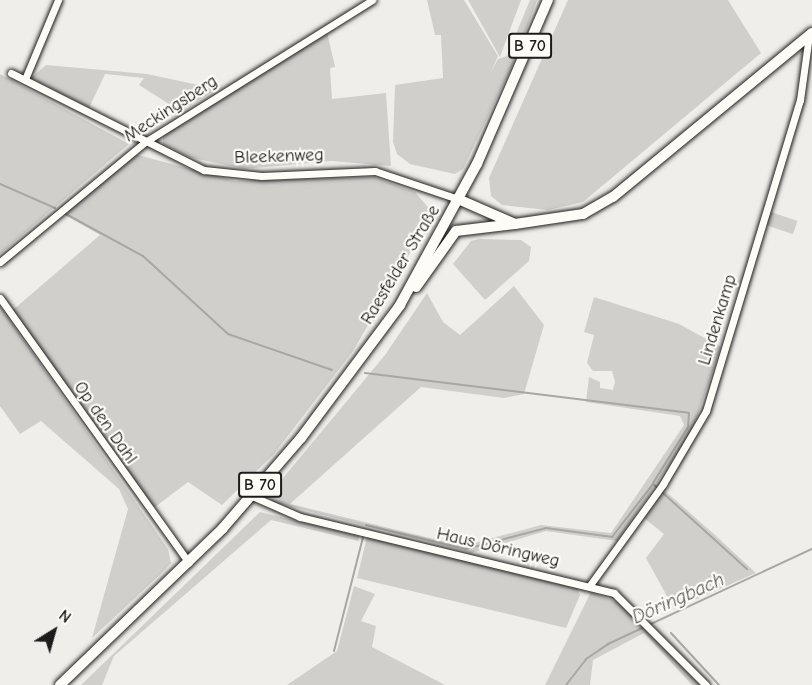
<!DOCTYPE html>
<meta charset="utf-8">
<style>
body{margin:0}
#map{position:relative;width:812px;height:685px;overflow:hidden;background:#f0eeea;font-family:"Comic Neue",sans-serif}
div>[style]{position:absolute}
.green>*{inset:0;background:#d0cfcc;transform-origin:0 0}
.stream>*{height:2px;margin:-1px;padding:0 1px;transform-origin:1px;border-radius:1px;background:#a8a7a3}
.roads{filter:drop-shadow(0 0 2px #1c1c1c) drop-shadow(0 0 2px #1c1c1c)}
.street>*{height:7px;margin:-3.5px;padding:0 3.5px;transform-origin:3.5px;border-radius:3.5px;background:#fdfcf7}
.secondary>*{height:10px;margin:-5px;padding:0 5px;transform-origin:5px;border-radius:5px;background:#fdfcf7}
.primary>*{height:10px;margin:-5px;padding:0 5px;transform-origin:5px;border-radius:5px;background:#fdfcf7}
span{translate:-50% -50%;white-space:nowrap;text-align:center;line-height:1.15;-webkit-text-stroke:4.5px #fdfcf7;paint-order:stroke}
.shield-label span{padding:2px 4px;background:#fdfcf7;border:2px solid;border-radius:4px;-webkit-text-stroke-width:0}
.shield-label{font-size:16px;color:#1c1c1c;font-weight:700}
.street-label{font-size:18px;color:#1c1c1c}
.water-label{font-size:20px;color:#5b5b59;font-style:italic}
.north{position:absolute;left:24px;top:601px;width:60px;height:60px;-webkit-text-stroke:4px #fdfcf7;paint-order:stroke;rotate:37deg;font-size:16px;font-weight:700;line-height:24px;text-align:center;color:#1c1c1c}
.north::after{content:'';display:block;margin:auto;width:21px;height:27px;background:#1c1c1c;clip-path:polygon(50% 0,100% 100%,50% 72%,0 100%)}
</style>
<div id="map">
<div class="green">
<i style="clip-path:polygon(427px 0,464px 0,498px 56px,491px 72px,498px 59px,507px 56px,530px 0,537px 0,519px 51px,463px 169px,455px 174px,410px 164px,397px 154px,393px 142px,395px 85px,443px 78px,441px 35px,435px 35px)"></i>
<i style="clip-path:polygon(468px 0,521px 0,500px 57px)"></i>
<i style="clip-path:polygon(568px 0,728px 0,761px 53px,583px 202px,548px 210px,502px 205px,491px 196px,489px 178px)"></i>
<i style="clip-path:polygon(327px 32px,335px 67px,330px 68px,332px 99px,386px 93px,391px 166px,332px 161px,244px 169px,189px 157px,163px 144px,163px 135px)"></i>
<i style="clip-path:polygon(46px 65px,147px 74px,217px 89px,180px 111px,139px 85px,144px 78px,105px 74px,89px 108px,31px 78px)"></i>
<i style="clip-path:polygon(0 74px,129px 144px,0 254px)"></i>
<i style="clip-path:polygon(134px 154px,235px 181px,374px 177px,415px 192px,433px 213px,353px 351px,274px 454px,222px 505px,188px 482px,151px 510px,13px 310px,100px 235px,63px 214px)"></i>
<i style="left:771px;top:212px;width:28px;height:14px;rotate:19deg"></i>
<i style="clip-path:polygon(479px 239px,521px 240px,531px 247px,529px 261px,485px 300px,453px 264px,471px 241px)"></i>
<i style="clip-path:polygon(514px 286px,544px 325px,524px 394px,504px 398px,421px 387px,290px 504px,463px 546px,541px 525px,611px 533px,684px 425px,680px 416px,586px 402px,589px 377px,600px 382px,600px 388px,613px 390px,615px 382px,612px 371px,593px 371px,587px 363px,594px 335px,584px 332px,594px 297px,679px 324px,721px 347px,692px 431px,617px 541px,546px 531px,471px 553px,273px 502px,269px 495px,385px 355px,427px 293px,443px 322px,460px 335px)"></i>
<i style="clip-path:polygon(0 306px,168px 549px,171px 563px,164px 571px,92px 638px,128px 509px,119px 489px,41px 421px,20px 434px,0 406px)"></i>
<i style="clip-path:polygon(664px 490px,715px 535px,756px 573px,674px 609px,646px 558px,664px 534px,644px 518px)"></i>
<i style="clip-path:polygon(260px 512px,359px 536px,358px 541px,271px 520px,114px 656px,102px 685px,81px 685px)"></i>
<i style="clip-path:polygon(367px 537px,577px 588px,580px 595px,566px 628px,357px 578px)"></i>
<i style="clip-path:polygon(354px 586px,375px 594px,361px 621px,376px 626px,372px 647px,445px 685px,287px 685px,337px 651px)"></i>
<i style="clip-path:polygon(591px 592px,622px 604px,700px 685px,692px 685px,644px 633px,593px 660px,590px 685px,545px 685px)"></i>
</div>
<div class="stream">
<i style="left:0;top:184px;width:60px;rotate:23.6deg"></i>
<i style="left:64px;top:213px;width:90px;rotate:28.6deg"></i>
<i style="left:143px;top:256px;width:115px;rotate:42.5deg"></i>
<i style="left:228px;top:334px;width:110px;rotate:19.1deg"></i>
<i style="left:365px;top:373px;width:326px;rotate:7deg"></i>
<i style="left:689px;top:413px;width:14px;rotate:94deg"></i>
<i style="left:688px;top:427px;width:66px;rotate:122deg"></i>
<i style="left:366px;top:525px;width:103px;rotate:13.5deg"></i>
<i style="left:466px;top:549px;width:83px;rotate:-14.7deg"></i>
<i style="left:546px;top:528px;width:67px;rotate:7.8deg"></i>
<i style="left:612px;top:537px;width:67px;rotate:-52.3deg"></i>
<i style="left:653px;top:484px;width:127px;rotate:42.1deg"></i>
<i style="left:671px;top:633px;width:71px;rotate:47.3deg"></i>
<i style="left:334px;top:651px;width:118px;rotate:-75.7deg"></i>
<i style="left:566px;top:685px;width:33px;rotate:-52deg"></i>
<i style="left:586px;top:659px;width:27px;rotate:-34deg"></i>
<i style="left:608px;top:644px;width:225px;rotate:-25deg"></i>
</div>
<div class="roads">
<div class="street">
<i style="left:11px;top:73px;width:216px;rotate:26.7deg"></i>
<i style="left:204px;top:170px;width:58px;rotate:5.9deg"></i>
<i style="left:262px;top:176px;width:113px;rotate:-2.5deg"></i>
<i style="left:375px;top:171px;width:88px;rotate:18.6deg"></i>
<i style="left:25px;top:79px;width:86px;rotate:-67.3deg"></i>
<i style="left:0;top:262px;width:188px;rotate:-39.6deg"></i>
<i style="left:145px;top:142px;width:268px;rotate:-32deg"></i>
<i style="left:0;top:298px;width:325px;rotate:54.5deg"></i>
<i style="left:252px;top:496px;width:52px;rotate:23.6deg"></i>
<i style="left:300px;top:517px;width:323px;rotate:13.6deg"></i>
<i style="left:614px;top:593px;width:130px;rotate:45deg"></i>
<i style="left:590px;top:585px;width:125px;rotate:-54.1deg"></i>
<i style="left:663px;top:484px;width:85px;rotate:-59.5deg"></i>
<i style="left:706px;top:411px;width:325px;rotate:-73.2deg"></i>
<i style="left:800px;top:100px;width:66px;rotate:-82.1deg"></i>
</div>
<div class="secondary">
<i style="left:458px;top:199px;width:62px;rotate:23.7deg"></i>
<i style="left:515px;top:224px;width:69px;rotate:-8.4deg"></i>
<i style="left:583px;top:214px;width:34px;rotate:-30deg"></i>
<i style="left:613px;top:197px;width:258px;rotate:-39.5deg"></i>
</div>
<div class="primary">
<i style="left:416px;top:287px;width:69px;rotate:-54.5deg"></i>
<i style="left:456px;top:231px;width:59px;rotate:-6.8deg"></i>
<i style="left:60px;top:685px;width:226px;rotate:-43.9deg"></i>
<i style="left:223px;top:528px;width:119px;rotate:-49.1deg"></i>
<i style="left:301px;top:438px;width:166px;rotate:-53.3deg"></i>
<i style="left:400px;top:305px;width:161px;rotate:-61.4deg"></i>
<i style="left:477px;top:164px;width:179px;rotate:-66.6deg"></i>
</div>
</div>
<div class="shield-label">
<span style="left:530px;top:46px">B 70</span>
<span style="left:260px;top:485px">B 70</span>
</div>
<div class="street-label">
<span style="left:171px;top:109px;rotate:-33deg">Meckingsberg</span>
<span style="left:279px;top:157px;rotate:-2deg">Bleekenweg</span>
<span style="left:401px;top:265px;rotate:-59deg">Raesfelder Straße</span>
<span style="left:718px;top:320px;rotate:-73deg">Lindenkamp</span>
<span style="left:105px;top:423px;rotate:55deg">Op den Dahl</span>
<span style="left:498px;top:548px;rotate:13deg">Haus Döringweg</span>
</div>
<div class="water-label">
<span style="left:678px;top:598px;rotate:-24deg">Döringbach</span>
</div>
<div class="north">N</div>
</div>
